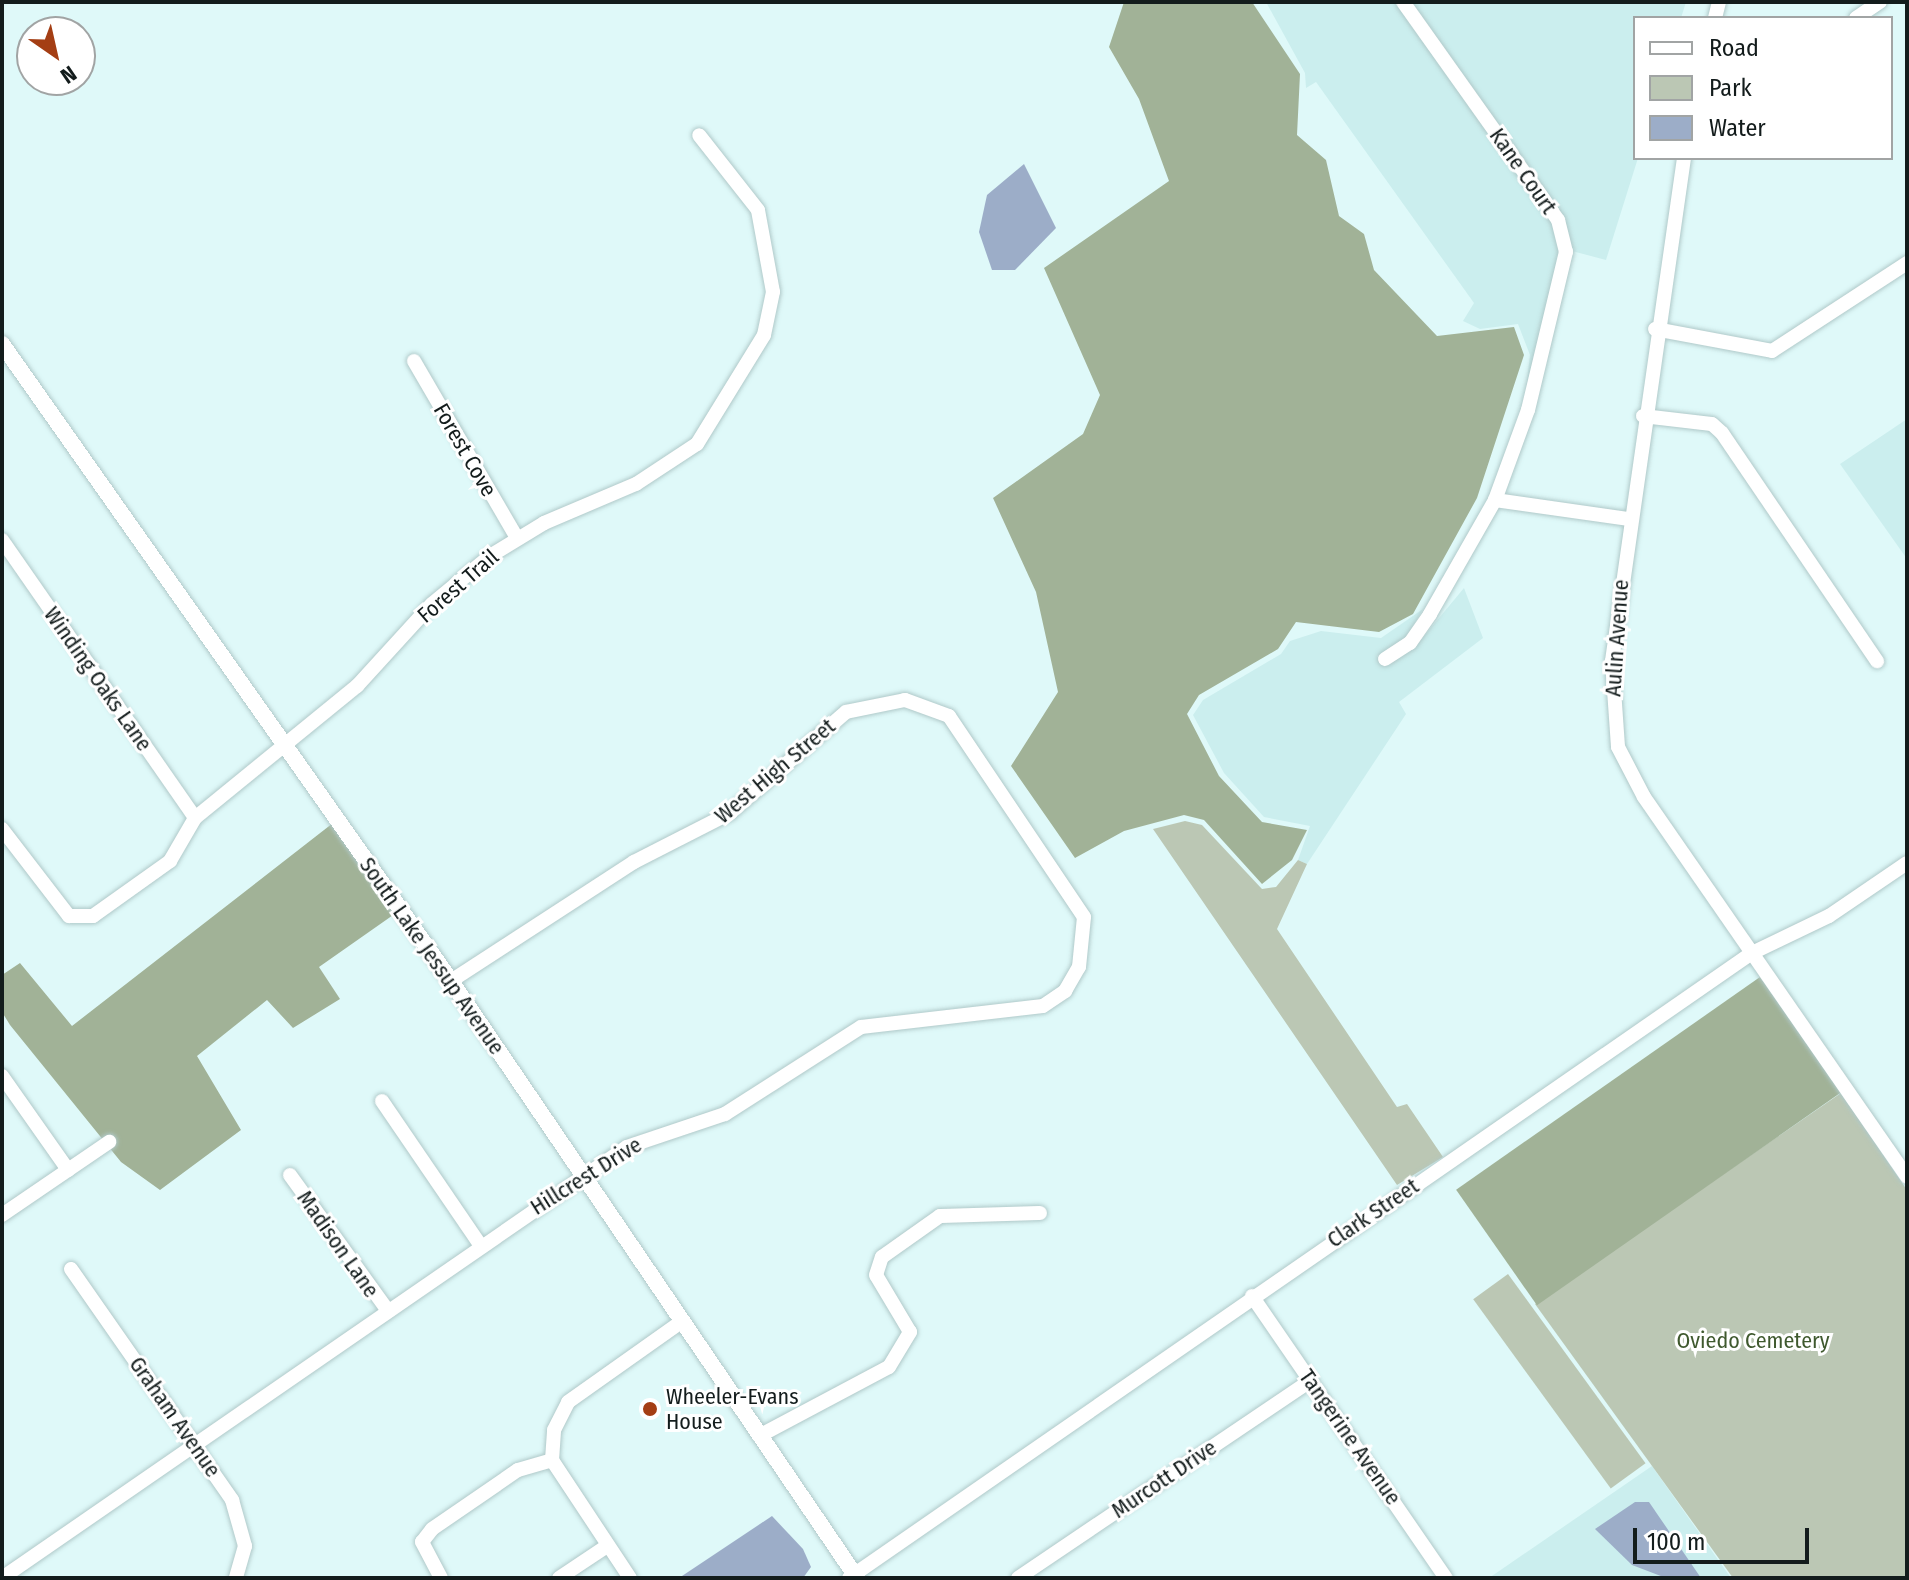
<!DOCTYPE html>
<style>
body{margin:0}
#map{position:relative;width:1909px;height:1580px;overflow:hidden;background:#dff9f9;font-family:"Fira Sans Condensed",sans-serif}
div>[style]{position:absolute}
.built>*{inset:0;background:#cbeeee}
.green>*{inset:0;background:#bbc7b4;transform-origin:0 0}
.forest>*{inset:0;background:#a1b297;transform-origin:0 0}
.water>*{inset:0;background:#9cadc8}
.roads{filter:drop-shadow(0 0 2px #b0c9c9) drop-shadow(0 0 2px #b0c9c9)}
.minor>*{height:14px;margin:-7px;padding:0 7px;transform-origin:7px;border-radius:7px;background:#fff}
.tertiary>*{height:16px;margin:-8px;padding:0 8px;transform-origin:8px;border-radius:8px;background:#fff}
.dots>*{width:22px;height:22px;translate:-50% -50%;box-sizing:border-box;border:4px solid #fff;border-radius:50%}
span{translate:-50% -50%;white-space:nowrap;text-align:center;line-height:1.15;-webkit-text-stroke:6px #fff;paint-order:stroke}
.street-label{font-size:22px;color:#131c1c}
.park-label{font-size:22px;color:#3f592e}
.poi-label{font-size:22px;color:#131c1c}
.left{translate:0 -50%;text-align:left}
.frame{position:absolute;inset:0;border:4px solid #131c1c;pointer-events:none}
.legend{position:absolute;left:1633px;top:16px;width:260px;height:144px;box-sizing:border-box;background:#fff;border:2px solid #a1a4a4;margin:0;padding:10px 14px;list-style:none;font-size:24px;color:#131c1c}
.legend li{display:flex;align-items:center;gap:16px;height:40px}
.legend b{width:40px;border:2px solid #a1a4a4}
.north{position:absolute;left:16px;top:16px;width:80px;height:80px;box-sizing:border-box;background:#fff;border:2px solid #a1a4a4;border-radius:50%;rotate:146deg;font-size:22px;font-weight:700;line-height:32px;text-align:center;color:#131c1c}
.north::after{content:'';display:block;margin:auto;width:28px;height:36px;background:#a43e14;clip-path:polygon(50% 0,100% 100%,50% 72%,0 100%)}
.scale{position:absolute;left:1633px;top:1528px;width:176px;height:36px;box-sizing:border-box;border:4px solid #131c1c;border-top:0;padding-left:10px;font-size:24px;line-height:28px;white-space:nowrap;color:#131c1c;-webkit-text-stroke:6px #fff;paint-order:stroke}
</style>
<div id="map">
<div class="built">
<i style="clip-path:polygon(1266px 2px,1395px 2px,1552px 222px,1560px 251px,1526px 389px,1530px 355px,1518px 324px,1480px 329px,1463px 321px,1474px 303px,1316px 82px,1306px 88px,1305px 73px)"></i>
<i style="clip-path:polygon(1410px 2px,1686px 2px,1681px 18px,1635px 18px,1638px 158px,1606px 260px,1572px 251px)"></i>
<i style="clip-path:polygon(1907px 419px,1907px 559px,1840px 464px)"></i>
<i style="clip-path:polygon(1464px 588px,1483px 638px,1399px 702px,1406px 714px,1307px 864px,1298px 860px,1310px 826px,1264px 817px,1224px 773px,1193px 715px,1203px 700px,1281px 654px,1290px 641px,1321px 631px,1381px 638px,1423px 609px,1406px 638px,1377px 656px,1384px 667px,1415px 647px)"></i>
<i style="clip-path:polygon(1652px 1466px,1731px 1578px,1489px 1578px)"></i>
</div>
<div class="green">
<i style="clip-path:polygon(1185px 821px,1202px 825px,1262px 889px,1276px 887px,1298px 860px,1307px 864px,1277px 929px,1397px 1107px,1407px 1104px,1443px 1157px,1397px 1185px,1153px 829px)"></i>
<i style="clip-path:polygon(1841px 1093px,1907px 1190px,1907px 1578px,1733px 1578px,1535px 1304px)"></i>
<i style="left:1508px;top:1274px;width:234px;height:43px;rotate:54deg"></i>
</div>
<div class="forest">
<i style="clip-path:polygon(1124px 2px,1252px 2px,1300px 74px,1297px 135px,1326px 160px,1339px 216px,1364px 234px,1374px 270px,1437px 336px,1514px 327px,1524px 355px,1477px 498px,1413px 614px,1379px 632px,1296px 622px,1278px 649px,1199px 695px,1187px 714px,1219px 776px,1262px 822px,1307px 830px,1292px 860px,1262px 884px,1204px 820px,1184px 815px,1124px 831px,1075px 858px,1011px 766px,1058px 692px,1036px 592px,993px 498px,1083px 434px,1100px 395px,1044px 268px,1169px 181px,1139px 99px,1109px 47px)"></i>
<i style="clip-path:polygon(333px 823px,396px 913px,319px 967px,340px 999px,293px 1028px,267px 1000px,197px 1056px,241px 1130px,160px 1190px,121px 1162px,10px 1025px,2px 1012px,2px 975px,20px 963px,72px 1026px)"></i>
<i style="left:1760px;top:977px;width:141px;height:371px;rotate:55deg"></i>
</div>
<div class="water">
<i style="clip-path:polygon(1024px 164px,1056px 228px,1015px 270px,992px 270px,979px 232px,987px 195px)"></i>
<i style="clip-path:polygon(1635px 1502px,1649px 1502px,1701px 1578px,1666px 1578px,1632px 1565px,1595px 1529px)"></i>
<i style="clip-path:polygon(772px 1516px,803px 1549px,811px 1567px,803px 1578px,679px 1578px)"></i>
</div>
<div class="roads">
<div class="minor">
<i style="left:1715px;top:18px;width:16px;rotate:-76deg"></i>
<i style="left:1856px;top:18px;width:29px;rotate:-34deg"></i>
<i style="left:1684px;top:158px;width:508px;rotate:98.15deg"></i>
<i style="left:1612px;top:661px;width:86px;rotate:86deg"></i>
<i style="left:1618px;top:747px;width:56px;rotate:62.5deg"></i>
<i style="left:1644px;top:797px;width:462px;rotate:55.3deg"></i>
<i style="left:1655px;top:329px;width:119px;rotate:10.6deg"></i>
<i style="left:1772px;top:351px;width:161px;rotate:-33.1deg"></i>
<i style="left:414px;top:361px;width:205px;rotate:59.8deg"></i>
<i style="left:1643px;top:416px;width:69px;rotate:6.6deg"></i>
<i style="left:1712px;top:424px;width:13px;rotate:42deg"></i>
<i style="left:1722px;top:433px;width:276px;rotate:55.8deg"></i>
<i style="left:1495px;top:500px;width:134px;rotate:8.1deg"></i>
<i style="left:2px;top:540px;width:338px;rotate:55.2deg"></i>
<i style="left:1385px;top:659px;width:30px;rotate:-33deg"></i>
<i style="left:1410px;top:643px;width:35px;rotate:-55deg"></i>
<i style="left:1430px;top:614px;width:131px;rotate:-60.3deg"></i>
<i style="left:1495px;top:500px;width:96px;rotate:-69.9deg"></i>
<i style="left:1528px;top:410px;width:163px;rotate:-76.5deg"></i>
<i style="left:1566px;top:252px;width:33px;rotate:-104deg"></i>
<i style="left:1558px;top:220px;width:267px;rotate:-125.4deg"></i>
<i style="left:2px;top:829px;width:110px;rotate:52.4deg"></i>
<i style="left:69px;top:916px;width:24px"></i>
<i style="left:93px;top:916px;width:95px;rotate:-35.5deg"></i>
<i style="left:170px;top:861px;width:50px;rotate:-59.8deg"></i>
<i style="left:195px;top:818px;width:209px;rotate:-39.2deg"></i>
<i style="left:357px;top:686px;width:111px;rotate:-47.6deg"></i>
<i style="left:432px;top:604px;width:75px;rotate:-39.6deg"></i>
<i style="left:490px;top:556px;width:63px;rotate:-31.4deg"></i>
<i style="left:544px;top:523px;width:100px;rotate:-23deg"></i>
<i style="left:636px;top:484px;width:73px;rotate:-33.3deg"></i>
<i style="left:697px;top:444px;width:128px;rotate:-58.4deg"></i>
<i style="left:764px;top:335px;width:44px;rotate:-78.2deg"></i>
<i style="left:773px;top:292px;width:83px;rotate:-100.4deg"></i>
<i style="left:758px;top:210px;width:95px;rotate:-128.2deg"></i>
<i style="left:2px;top:1076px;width:115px;rotate:54.9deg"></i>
<i style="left:382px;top:1101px;width:176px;rotate:55.7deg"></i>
<i style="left:290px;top:1175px;width:168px;rotate:54.2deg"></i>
<i style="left:2px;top:1215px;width:130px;rotate:-34.3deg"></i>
<i style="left:71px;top:1269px;width:282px;rotate:55.1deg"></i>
<i style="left:232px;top:1500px;width:48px;rotate:74.2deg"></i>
<i style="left:245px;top:1546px;width:33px;rotate:106deg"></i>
<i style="left:1252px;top:1296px;width:342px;rotate:55.5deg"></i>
<i style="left:759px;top:1436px;width:147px;rotate:-28deg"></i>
<i style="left:889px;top:1367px;width:41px;rotate:-59deg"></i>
<i style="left:910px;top:1332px;width:66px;rotate:-120.8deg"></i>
<i style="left:876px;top:1275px;width:19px;rotate:-72deg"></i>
<i style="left:882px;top:1257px;width:71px;rotate:-35.3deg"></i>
<i style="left:940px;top:1216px;width:100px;rotate:-1.7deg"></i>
<i style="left:2px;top:1578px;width:759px;rotate:-34.59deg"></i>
<i style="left:627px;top:1147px;width:103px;rotate:-18.6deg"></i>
<i style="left:725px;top:1114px;width:161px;rotate:-32.6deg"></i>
<i style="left:861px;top:1027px;width:183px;rotate:-6.6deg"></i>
<i style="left:1043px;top:1006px;width:27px;rotate:-34deg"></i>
<i style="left:1065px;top:991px;width:28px;rotate:-60deg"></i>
<i style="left:1079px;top:967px;width:50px;rotate:-84.3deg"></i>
<i style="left:1084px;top:917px;width:242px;rotate:-123.9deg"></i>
<i style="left:949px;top:716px;width:47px;rotate:-160deg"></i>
<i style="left:905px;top:700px;width:60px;rotate:168.5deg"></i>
<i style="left:846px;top:712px;width:154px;rotate:139deg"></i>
<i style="left:730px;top:813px;width:108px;rotate:153deg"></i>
<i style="left:634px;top:862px;width:218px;rotate:147deg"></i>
<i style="left:441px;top:1578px;width:41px;rotate:-117.8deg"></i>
<i style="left:422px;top:1542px;width:16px;rotate:-52deg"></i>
<i style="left:432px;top:1529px;width:104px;rotate:-34.5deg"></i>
<i style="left:518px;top:1470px;width:35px;rotate:-16deg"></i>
<i style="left:559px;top:1578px;width:58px;rotate:-33.7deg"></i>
<i style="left:630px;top:1578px;width:141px;rotate:-123.5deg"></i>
<i style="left:552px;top:1460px;width:30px;rotate:-86deg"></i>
<i style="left:554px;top:1430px;width:31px;rotate:-63deg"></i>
<i style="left:568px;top:1402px;width:138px;rotate:-35.3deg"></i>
<i style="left:849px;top:1578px;width:1098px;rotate:-34.69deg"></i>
<i style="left:1752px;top:953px;width:85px;rotate:-25.7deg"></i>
<i style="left:1829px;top:916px;width:94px;rotate:-34.2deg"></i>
<i style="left:1018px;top:1578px;width:352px;rotate:-34deg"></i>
</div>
<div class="tertiary">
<i style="left:2px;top:344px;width:779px;rotate:54.82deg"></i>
<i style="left:451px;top:981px;width:722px;rotate:55.78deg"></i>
</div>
</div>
<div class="dots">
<i style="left:650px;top:1409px;background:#a43e14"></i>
</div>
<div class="street-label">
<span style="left:1523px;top:171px;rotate:55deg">Kane Court</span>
<span style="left:465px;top:450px;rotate:60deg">Forest Cove</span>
<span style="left:458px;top:586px;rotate:-41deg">Forest Trail</span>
<span style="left:1617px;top:638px;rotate:-86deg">Aulin Avenue</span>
<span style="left:98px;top:679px;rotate:55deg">Winding Oaks Lane</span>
<span style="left:775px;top:771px;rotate:-40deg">West High Street</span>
<span style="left:432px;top:956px;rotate:55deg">South Lake Jessup Avenue</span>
<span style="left:586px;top:1176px;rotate:-32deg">Hillcrest Drive</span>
<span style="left:1373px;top:1213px;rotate:-34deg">Clark Street</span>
<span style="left:338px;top:1244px;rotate:55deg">Madison Lane</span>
<span style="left:175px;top:1417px;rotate:55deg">Graham Avenue</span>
<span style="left:1350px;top:1437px;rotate:55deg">Tangerine Avenue</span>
<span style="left:1164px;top:1479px;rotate:-34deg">Murcott Drive</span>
</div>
<div class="park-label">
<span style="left:1753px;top:1341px">Oviedo Cemetery</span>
</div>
<div class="poi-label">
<span class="left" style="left:666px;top:1409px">Wheeler-Evans<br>House</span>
</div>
<div class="frame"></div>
<ul class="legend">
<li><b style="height:10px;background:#fff"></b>Road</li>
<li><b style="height:22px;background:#bbc7b4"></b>Park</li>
<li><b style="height:22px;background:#9cadc8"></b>Water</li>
</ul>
<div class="north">N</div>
<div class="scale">100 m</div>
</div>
